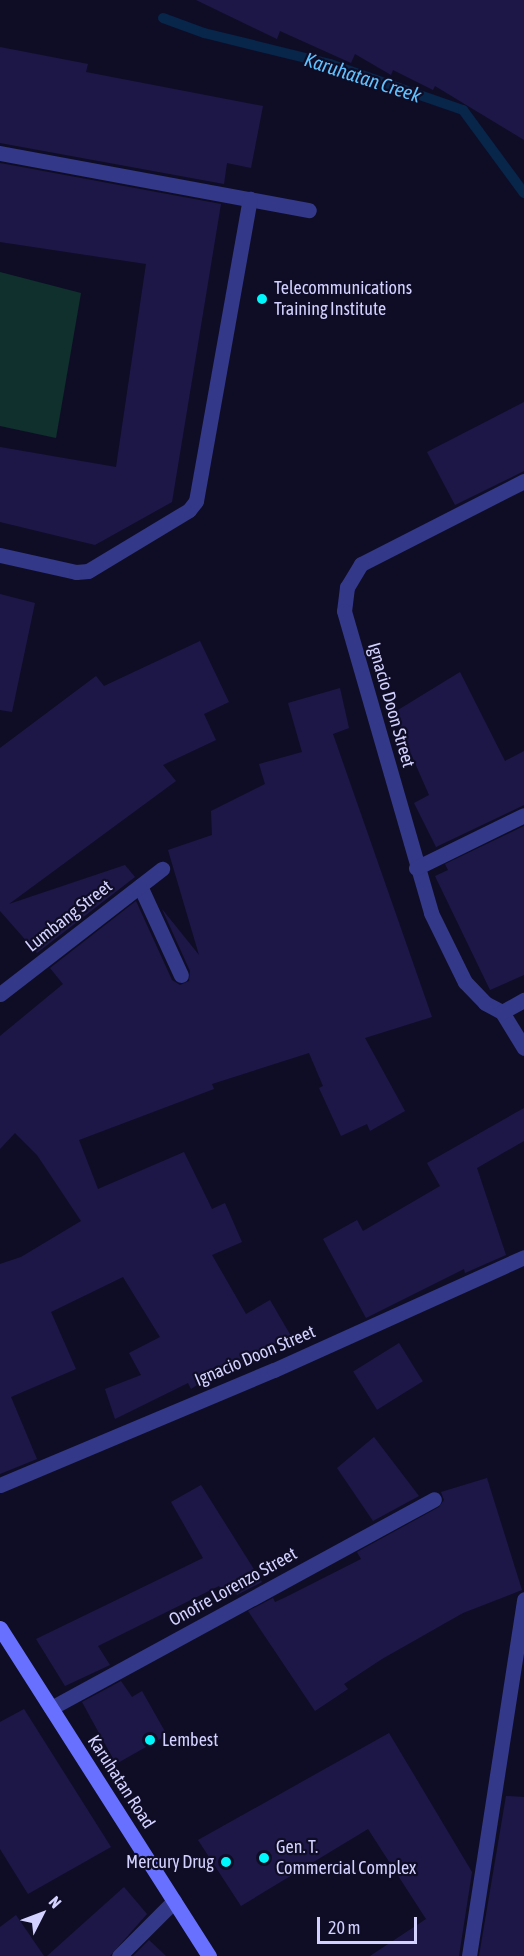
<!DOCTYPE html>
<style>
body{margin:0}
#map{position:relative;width:524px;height:1956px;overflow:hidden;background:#0f0d26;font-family:"Asap Condensed",sans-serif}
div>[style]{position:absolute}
.green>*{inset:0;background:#0f302c}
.stream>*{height:10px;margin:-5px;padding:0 5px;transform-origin:5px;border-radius:5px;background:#08254a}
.building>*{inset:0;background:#1d1748;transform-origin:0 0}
.service>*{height:15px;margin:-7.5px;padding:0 7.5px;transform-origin:7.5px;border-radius:7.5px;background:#343888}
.minor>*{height:15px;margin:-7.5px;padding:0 7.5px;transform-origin:7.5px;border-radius:7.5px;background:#343888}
.secondary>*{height:15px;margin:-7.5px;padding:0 7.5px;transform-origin:7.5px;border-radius:7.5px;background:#6871ff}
.dots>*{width:16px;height:16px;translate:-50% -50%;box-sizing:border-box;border:3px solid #0f0d26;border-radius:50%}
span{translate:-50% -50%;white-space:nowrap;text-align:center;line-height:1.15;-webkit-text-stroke:4.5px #0f0d26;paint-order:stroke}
.poi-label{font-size:18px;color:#d3d1ff}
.left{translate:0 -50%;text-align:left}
.right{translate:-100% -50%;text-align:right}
.street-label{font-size:18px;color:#d3d1ff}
.water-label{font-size:20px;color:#5fc2ff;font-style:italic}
.north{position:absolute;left:12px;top:1884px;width:60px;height:60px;-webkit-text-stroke:4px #0f0d26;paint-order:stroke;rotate:48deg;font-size:16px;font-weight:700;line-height:24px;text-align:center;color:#d3d1ff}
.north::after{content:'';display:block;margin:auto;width:21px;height:27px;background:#d3d1ff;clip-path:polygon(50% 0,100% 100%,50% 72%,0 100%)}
.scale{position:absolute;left:317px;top:1917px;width:100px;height:27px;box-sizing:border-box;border:3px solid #d3d1ff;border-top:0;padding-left:8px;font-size:18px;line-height:21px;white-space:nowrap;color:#d3d1ff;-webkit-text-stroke:4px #0f0d26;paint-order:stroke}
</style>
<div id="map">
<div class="green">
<i style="clip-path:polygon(0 272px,81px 293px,56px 438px,0 426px)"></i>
</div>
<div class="stream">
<i style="left:163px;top:18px;width:44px;rotate:20.1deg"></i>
<i style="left:204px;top:33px;width:130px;rotate:13.8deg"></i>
<i style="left:330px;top:64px;width:141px;rotate:19.1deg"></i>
<i style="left:463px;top:110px;width:103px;rotate:53.7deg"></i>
</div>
<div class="building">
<i style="clip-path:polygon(196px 0,524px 0,524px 140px,435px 86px,433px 90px,393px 70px,391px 75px,355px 54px,351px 63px,280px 31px,277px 39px)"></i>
<i style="clip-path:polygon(0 47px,88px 64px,86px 72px,263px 106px,251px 168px,227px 163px,224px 184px,0 143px)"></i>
<i style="clip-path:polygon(0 163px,221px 204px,172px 502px,95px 545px,0 522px,0 447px,116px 467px,146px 264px,0 242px)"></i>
<i style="clip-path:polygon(524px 402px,524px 471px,455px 505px,427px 452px)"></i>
<i style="clip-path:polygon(0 594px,35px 603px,12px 712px,0 710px)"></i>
<i style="clip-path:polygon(200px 641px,229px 702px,204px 714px,216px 740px,163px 765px,176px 781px,9px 904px,125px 865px,135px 877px,37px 953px,0 911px,0 748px,96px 676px,104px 686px)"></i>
<i style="clip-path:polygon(460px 672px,505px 761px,524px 751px,524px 805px,436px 847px,414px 803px,429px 795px,393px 713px)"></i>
<i style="clip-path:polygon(340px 688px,349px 728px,333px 734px,432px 1017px,365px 1038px,405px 1111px,370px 1131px,367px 1124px,341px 1136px,319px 1088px,323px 1086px,309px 1053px,212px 1084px,214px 1089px,79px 1140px,98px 1189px,184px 1152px,212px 1209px,225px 1203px,242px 1242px,212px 1255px,246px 1314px,270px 1300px,291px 1336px,229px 1372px,226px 1366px,191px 1389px,188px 1383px,115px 1419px,105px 1389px,141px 1375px,129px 1353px,160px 1337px,123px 1277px,51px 1312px,76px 1369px,11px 1397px,37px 1459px,0 1474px,0 1264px,21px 1257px,81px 1221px,37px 1155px,15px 1133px,0 1149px,0 1036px,63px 984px,50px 968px,136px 901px,172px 980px,180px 985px,189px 981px,190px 971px,162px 909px,199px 955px,168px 850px,212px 835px,211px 811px,265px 784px,259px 764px,302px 752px,288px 703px)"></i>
<i style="clip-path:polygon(524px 826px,524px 975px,490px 990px,435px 876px,448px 870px,445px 864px)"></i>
<i style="clip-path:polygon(524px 1108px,524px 1141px,477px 1168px,506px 1255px,465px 1273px,464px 1269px,366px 1318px,323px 1239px,357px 1220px,363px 1231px,440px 1186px,427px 1163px)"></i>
<i style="left:399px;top:1343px;width:45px;height:54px;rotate:58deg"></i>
<i style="clip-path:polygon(374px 1437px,419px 1496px,373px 1521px,337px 1468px)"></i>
<i style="clip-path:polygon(487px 1478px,522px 1590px,463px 1613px,382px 1659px,344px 1684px,348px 1689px,315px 1711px,248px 1611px,273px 1598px,275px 1602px,286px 1597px,361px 1559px,357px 1552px,439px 1507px,444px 1500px,441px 1492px)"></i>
<i style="clip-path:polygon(201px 1485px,262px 1582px,237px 1595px,233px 1589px,224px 1594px,219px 1586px,98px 1646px,110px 1665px,65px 1686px,36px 1639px,203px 1558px,171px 1502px)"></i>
<i style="clip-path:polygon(121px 1681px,132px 1697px,142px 1691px,167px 1735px,116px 1764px,82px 1702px)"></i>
<i style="clip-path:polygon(24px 1709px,111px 1847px,28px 1894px,0 1849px,0 1722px)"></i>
<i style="clip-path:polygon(389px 1733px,472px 1872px,459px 1956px,370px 1956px,426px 1919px,368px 1829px,241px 1906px,198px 1840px)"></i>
<i style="clip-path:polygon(506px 1796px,524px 1797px,524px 1956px,479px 1956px)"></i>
<i style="clip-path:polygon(124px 1887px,147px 1914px,110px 1956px,47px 1956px)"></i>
<i style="clip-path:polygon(16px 1915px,44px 1956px,0 1956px,0 1927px)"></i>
<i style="clip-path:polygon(149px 1940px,166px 1956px,133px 1956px)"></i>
</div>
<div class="service">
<i style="left:0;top:153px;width:314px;rotate:10.5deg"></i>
<i style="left:0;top:555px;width:78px;rotate:12.6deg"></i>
<i style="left:76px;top:572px;width:12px;rotate:-5deg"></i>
<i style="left:88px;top:571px;width:118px;rotate:-31.1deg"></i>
<i style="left:189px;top:510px;width:11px;rotate:-52deg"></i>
<i style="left:196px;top:501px;width:307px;rotate:-79.9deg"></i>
<i style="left:140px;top:886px;width:98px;rotate:65.3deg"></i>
<i style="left:119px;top:1956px;width:78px;rotate:-45deg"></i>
</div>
<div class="minor">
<i style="left:524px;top:481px;width:183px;rotate:153deg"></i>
<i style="left:361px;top:564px;width:27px;rotate:121deg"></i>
<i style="left:347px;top:587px;width:24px;rotate:97deg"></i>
<i style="left:344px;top:611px;width:314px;rotate:73.9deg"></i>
<i style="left:431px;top:913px;width:77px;rotate:63.8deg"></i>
<i style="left:465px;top:982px;width:29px;rotate:46deg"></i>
<i style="left:485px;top:1003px;width:19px;rotate:28deg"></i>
<i style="left:502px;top:1012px;width:42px;rotate:58.6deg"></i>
<i style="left:416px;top:868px;width:120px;rotate:-26.1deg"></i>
<i style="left:0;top:994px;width:205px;rotate:-37.7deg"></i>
<i style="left:502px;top:1012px;width:25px;rotate:-29deg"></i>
<i style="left:0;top:1485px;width:297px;rotate:-22.8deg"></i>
<i style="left:274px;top:1370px;width:274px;rotate:-24.3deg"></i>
<i style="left:51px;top:1708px;width:436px;rotate:-28.6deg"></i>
<i style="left:469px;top:1956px;width:361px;rotate:-81.2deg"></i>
</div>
<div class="secondary">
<i style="left:0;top:1628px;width:389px;rotate:57.5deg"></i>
</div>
<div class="dots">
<i style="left:262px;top:299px;background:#00f8fc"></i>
<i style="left:150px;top:1740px;background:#00f8fc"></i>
<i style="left:264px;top:1858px;background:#00f8fc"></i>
<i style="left:226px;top:1862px;background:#00f8fc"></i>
</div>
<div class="poi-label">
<span class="left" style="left:274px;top:299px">Telecommunications<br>Training Institute</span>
<span class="left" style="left:162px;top:1740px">Lembest</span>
<span class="left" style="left:276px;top:1858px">Gen. T.<br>Commercial Complex</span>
<span class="right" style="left:214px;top:1862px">Mercury Drug</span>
</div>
<div class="street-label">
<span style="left:391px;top:705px;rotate:74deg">Ignacio Doon Street</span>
<span style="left:69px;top:916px;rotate:-38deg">Lumbang Street</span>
<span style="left:255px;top:1356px;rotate:-23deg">Ignacio Doon Street</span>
<span style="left:233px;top:1587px;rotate:-29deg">Onofre Lorenzo Street</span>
<span style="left:121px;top:1782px;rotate:57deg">Karuhatan Road</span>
</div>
<div class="water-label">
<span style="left:363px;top:77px;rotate:18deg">Karuhatan Creek</span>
</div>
<div class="north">N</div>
<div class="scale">20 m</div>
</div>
